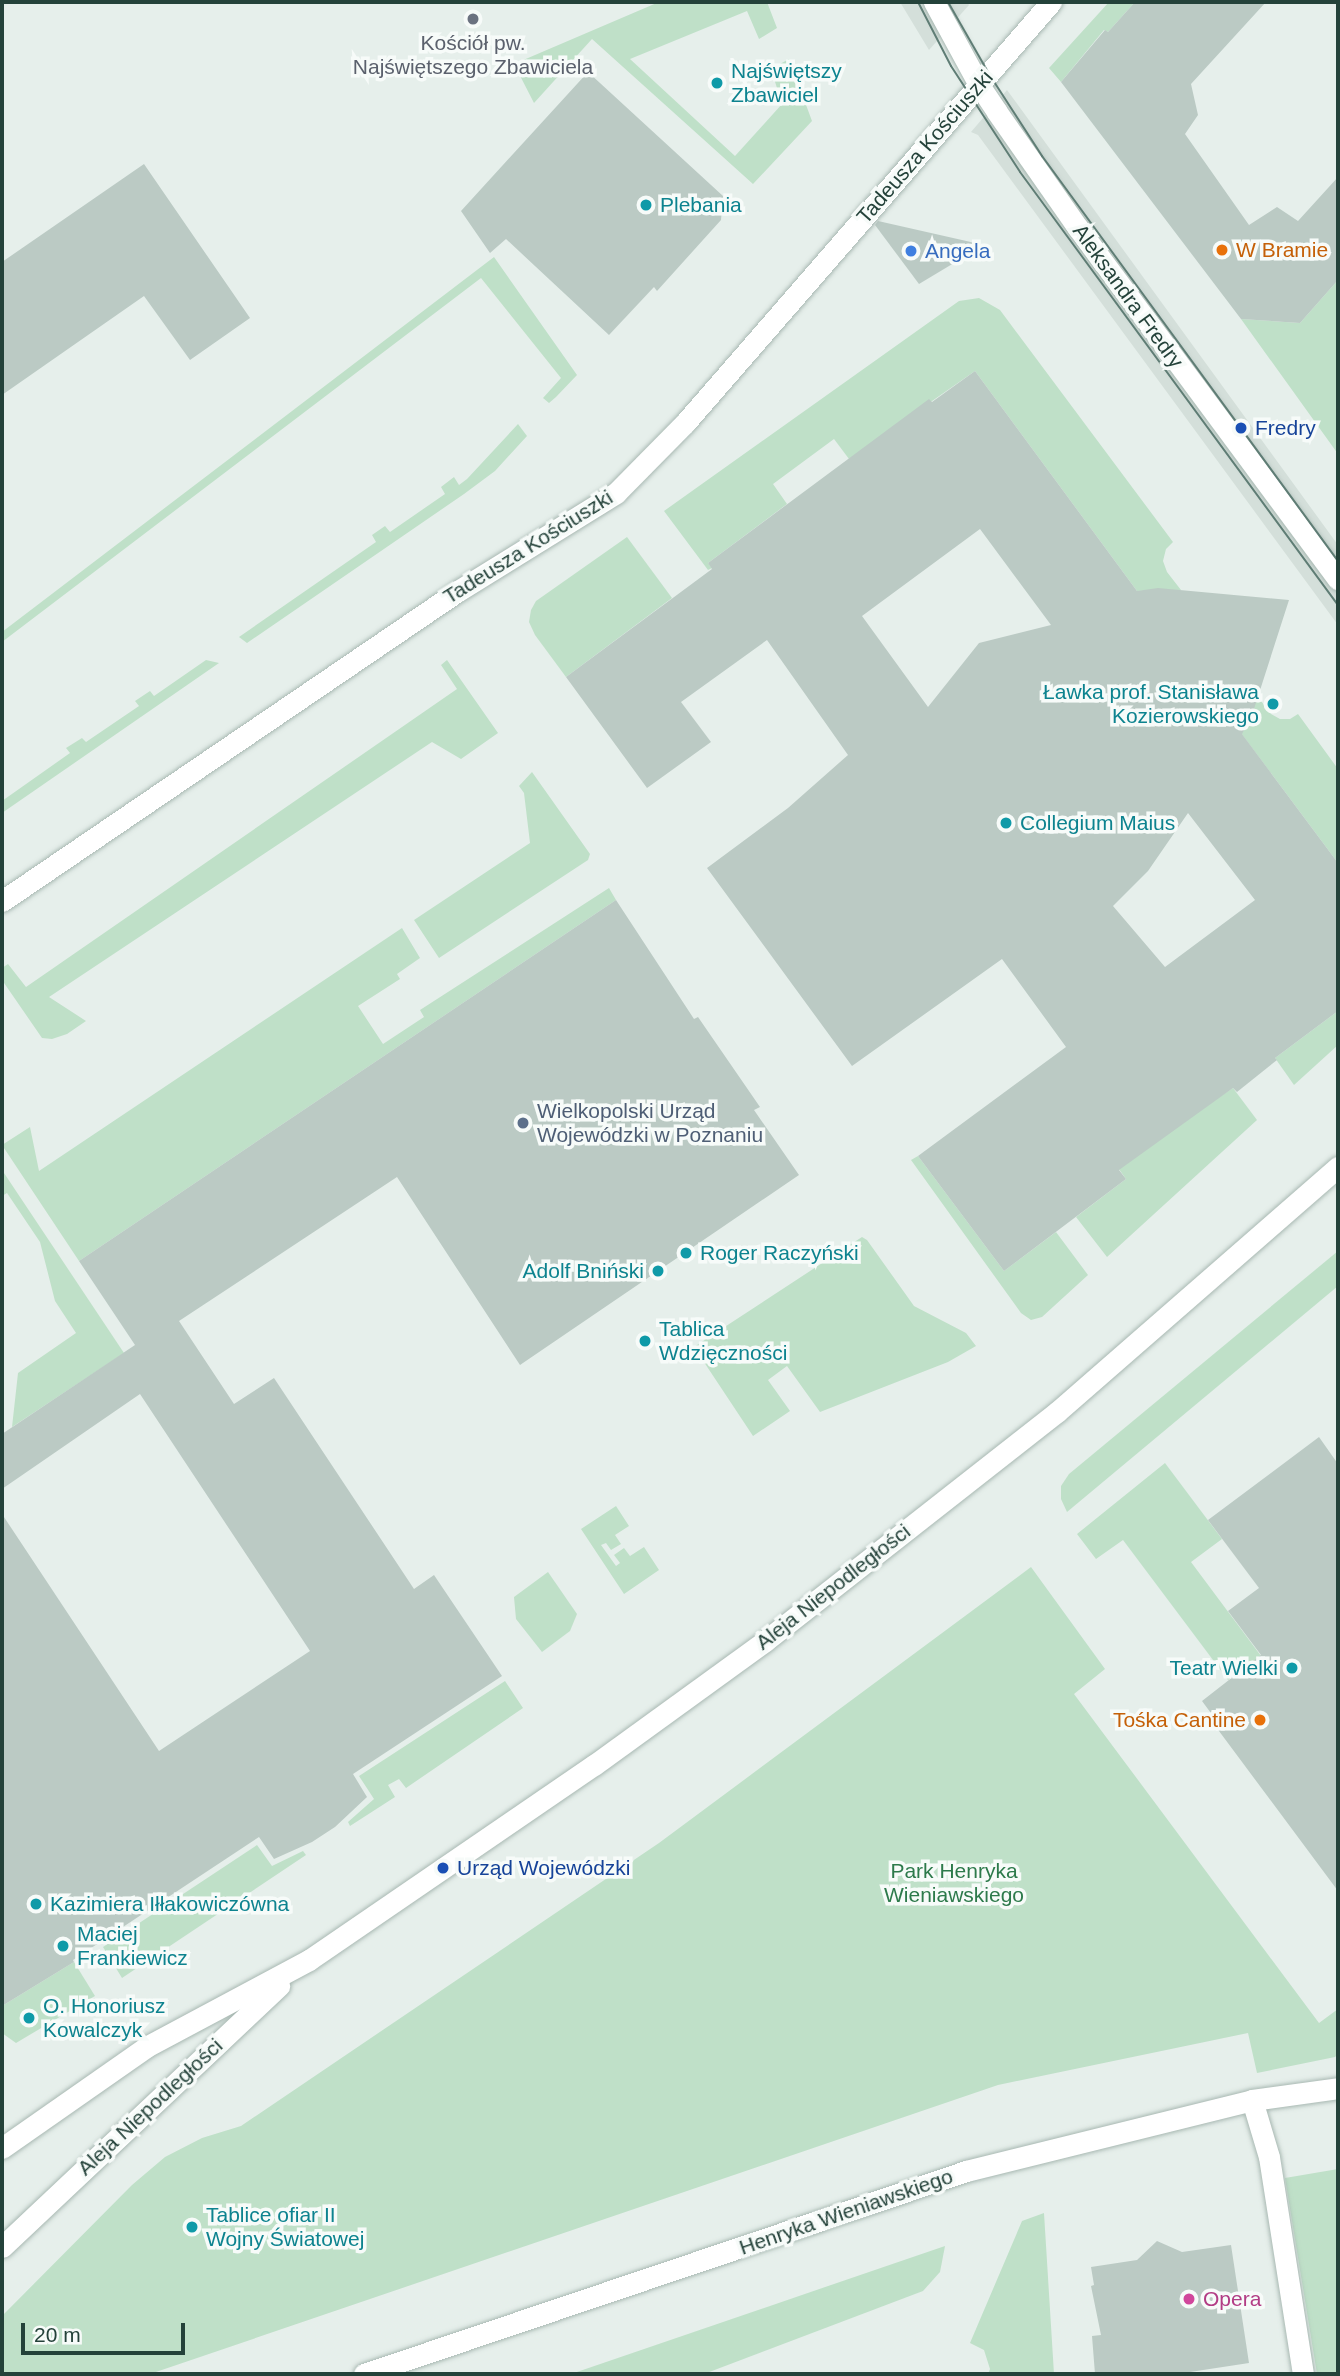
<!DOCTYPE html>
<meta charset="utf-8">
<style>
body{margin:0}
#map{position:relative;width:1340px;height:2376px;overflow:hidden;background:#e6efeb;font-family:Arial,sans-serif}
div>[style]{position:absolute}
.built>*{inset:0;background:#d4dfda}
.green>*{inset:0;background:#bfe0c8}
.building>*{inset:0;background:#bbcac4}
.roads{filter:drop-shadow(0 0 2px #a8b8b2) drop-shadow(0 0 2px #a8b8b2)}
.minor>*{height:21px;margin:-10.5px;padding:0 10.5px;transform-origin:10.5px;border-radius:10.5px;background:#fff}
.tertiary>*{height:21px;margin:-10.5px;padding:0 10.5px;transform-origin:10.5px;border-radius:10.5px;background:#fff}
.tram>*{height:2px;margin:-1px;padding:0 1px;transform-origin:1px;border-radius:1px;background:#5f7d75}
.dots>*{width:19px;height:19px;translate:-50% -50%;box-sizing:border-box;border:4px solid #f7fbf9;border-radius:50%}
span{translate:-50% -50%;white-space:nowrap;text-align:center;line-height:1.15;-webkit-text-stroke:7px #f7fbf9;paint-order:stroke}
.worship-label{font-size:21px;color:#5b616d}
.culture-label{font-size:21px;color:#0d838f}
.left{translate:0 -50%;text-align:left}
.right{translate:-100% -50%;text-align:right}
.street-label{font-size:21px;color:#24423a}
.food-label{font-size:21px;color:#c56008}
.shop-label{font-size:21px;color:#366cbe}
.transit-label{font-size:21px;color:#164399}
.service-label{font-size:21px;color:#4e5e75}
.park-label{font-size:21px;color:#2d7a4b}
.hotel-label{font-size:21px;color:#b23c85}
.frame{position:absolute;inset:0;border:4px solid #24423a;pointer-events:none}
.scale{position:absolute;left:21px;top:2323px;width:164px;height:32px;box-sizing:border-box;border:4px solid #24423a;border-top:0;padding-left:9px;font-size:21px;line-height:24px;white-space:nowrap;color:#24423a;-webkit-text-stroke:5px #f7fbf9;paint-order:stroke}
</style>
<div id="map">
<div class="built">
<i style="clip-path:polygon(900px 2px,967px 2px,969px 5px,929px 50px)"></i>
<i style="clip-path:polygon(1007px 90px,1338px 545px,1338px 625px,978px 135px,971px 132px)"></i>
</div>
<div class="green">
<i style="clip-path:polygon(659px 2px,767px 2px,777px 28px,759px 39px,747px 11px,630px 59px,735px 156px,782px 104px,771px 69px,789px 59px,812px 121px,753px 184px,592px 39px,534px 103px,514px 64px)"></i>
<i style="clip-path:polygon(1109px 2px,1135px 2px,1108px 32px,1104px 30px,1061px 82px,1049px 68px)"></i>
<i style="clip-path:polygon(494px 257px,577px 375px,556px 397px,549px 403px,543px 398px,561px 378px,481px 278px,2px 642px,2px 632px)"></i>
<i style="clip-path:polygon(1338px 280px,1338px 454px,1241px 319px,1300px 323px)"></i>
<i style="clip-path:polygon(979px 298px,1000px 310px,1173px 542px,1166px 549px,1163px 561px,1167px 572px,1181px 590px,1137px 591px,975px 371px,849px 459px,834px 439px,773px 484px,787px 504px,708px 563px,712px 568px,708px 570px,664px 511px,959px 301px)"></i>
<i style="clip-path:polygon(518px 424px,527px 436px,495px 471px,464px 494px,247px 643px,239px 637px,376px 542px,372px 535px,385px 526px,390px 532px,445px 494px,441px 487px,454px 477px,459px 485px,467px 479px)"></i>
<i style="clip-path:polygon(627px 537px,672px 598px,566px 677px,535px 635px,529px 622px,531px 610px,536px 601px)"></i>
<i style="clip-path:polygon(206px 660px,219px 663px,2px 813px,2px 801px,70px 753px,66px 748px,82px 738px,86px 742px,139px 706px,135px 701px,150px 691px,154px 696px)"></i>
<i style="clip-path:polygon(447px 660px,498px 733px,461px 759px,432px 742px,49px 997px,86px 1021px,67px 1034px,52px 1039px,42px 1038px,2px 980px,2px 968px,8px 964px,26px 987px,457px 689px,441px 665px)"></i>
<i style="clip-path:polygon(1258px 697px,1271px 714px,1280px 719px,1290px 719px,1298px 714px,1338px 769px,1338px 863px,1241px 733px)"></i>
<i style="clip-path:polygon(532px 772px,590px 854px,588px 860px,439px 958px,414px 920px,530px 843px,524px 793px,519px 786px)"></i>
<i style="clip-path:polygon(609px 888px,616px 900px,79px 1261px,2px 1145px,30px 1127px,39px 1171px,402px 928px,420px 958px,397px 974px,400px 979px,358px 1006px,383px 1044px,424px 1017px,420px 1010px)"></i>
<i style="clip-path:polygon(1338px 1011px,1338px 1045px,1294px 1085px,1275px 1058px)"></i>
<i style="clip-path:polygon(1233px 1088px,1257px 1120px,1107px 1257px,1076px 1217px,1126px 1179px,1116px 1165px)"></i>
<i style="clip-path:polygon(918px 1156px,1004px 1271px,1056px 1232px,1088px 1275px,1042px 1317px,1031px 1320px,1021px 1313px,911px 1160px)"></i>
<i style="clip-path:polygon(2px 1170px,124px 1353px,12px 1427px,18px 1373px,76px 1333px,55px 1301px,40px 1242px,7px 1193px,2px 1196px)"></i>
<i style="clip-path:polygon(862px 1237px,867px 1240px,914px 1306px,966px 1333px,976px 1346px,948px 1362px,820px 1412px,787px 1366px,768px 1380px,790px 1411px,753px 1436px,694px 1347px)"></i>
<i style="clip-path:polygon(1338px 1251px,1338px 1286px,1067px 1512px,1061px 1499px,1061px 1486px,1069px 1474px)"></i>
<i style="clip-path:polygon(1165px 1463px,1222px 1539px,1191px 1562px,1261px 1656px,1228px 1680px,1123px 1540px,1096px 1559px,1077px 1534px)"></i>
<i style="clip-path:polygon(616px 1506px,629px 1526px,615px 1535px,621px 1544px,611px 1550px,606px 1543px,601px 1545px,616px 1566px,620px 1563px,614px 1555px,624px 1548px,630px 1556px,644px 1547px,659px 1570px,624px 1594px,581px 1529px)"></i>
<i style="clip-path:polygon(1031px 1567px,1105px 1669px,1074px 1694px,1319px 2023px,1338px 2009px,1338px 2054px,1335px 2057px,1257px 2073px,1248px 2033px,998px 2085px,150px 2374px,2px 2374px,2px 2316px,132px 2185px,165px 2157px,202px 2138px,241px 2126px,659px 1843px)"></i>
<i style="clip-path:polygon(548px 1572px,577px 1614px,570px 1631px,542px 1652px,516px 1619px,514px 1597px)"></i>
<i style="clip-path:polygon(505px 1681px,523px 1708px,406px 1788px,399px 1779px,388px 1785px,395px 1797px,350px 1826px,348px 1822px,374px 1799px,359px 1776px)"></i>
<i style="clip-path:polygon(257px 1845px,272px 1866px,303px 1851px,306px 1855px,122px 1978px,103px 1947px)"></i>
<i style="clip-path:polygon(74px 1962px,95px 1996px,16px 2043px,2px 2033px,2px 2006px)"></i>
<i style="clip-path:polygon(1338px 2169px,1338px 2374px,1317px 2374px,1285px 2178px)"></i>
<i style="clip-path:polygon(1044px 2213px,1054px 2374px,988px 2374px,990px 2369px,984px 2350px,970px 2343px,1022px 2221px)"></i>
<i style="clip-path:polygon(945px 2246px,940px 2272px,923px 2291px,704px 2374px,571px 2374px)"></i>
</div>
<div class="building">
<i style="clip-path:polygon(1135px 2px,1266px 2px,1191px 84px,1198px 115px,1185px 134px,1249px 225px,1277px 207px,1298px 221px,1338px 177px,1338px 280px,1300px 323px,1241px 319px,1061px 82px,1105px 30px,1108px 32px)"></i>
<i style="clip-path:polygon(588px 72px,723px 196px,721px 220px,657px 291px,654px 287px,609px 335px,506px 239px,490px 253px,461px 211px)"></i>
<i style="clip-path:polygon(144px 164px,250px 318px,190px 360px,144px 296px,2px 395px,2px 262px)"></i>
<i style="clip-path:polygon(878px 221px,984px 245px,919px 284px,875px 225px)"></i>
<i style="clip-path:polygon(evenodd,975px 371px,1137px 591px,1158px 588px,1289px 600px,1253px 712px,1242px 734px,1338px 863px,1338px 1011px,1275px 1058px,1277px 1060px,1237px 1092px,1233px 1088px,1119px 1170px,1126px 1179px,1004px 1271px,918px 1156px,1066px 1047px,1002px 959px,852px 1066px,707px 868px,788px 808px,848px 755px,767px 640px,681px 702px,711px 742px,647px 788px,566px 677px,712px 569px,708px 563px,929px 399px,932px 402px,975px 371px,980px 529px,1051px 625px,979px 643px,928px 707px,862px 616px,980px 529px,975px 371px,1188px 813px,1255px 900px,1165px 967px,1113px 906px,1148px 871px,1188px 813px)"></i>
<i style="clip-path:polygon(616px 900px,694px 1019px,698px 1017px,760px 1107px,754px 1110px,799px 1175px,520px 1365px,397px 1177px,179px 1321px,234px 1404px,274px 1378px,414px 1589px,434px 1575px,502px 1676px,353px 1774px,367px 1797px,335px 1827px,312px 1842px,274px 1859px,259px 1837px,73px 1960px,74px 1962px,2px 2006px,2px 1514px,159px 1751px,310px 1651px,140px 1394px,2px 1489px,2px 1434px,135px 1345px,79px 1261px)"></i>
<i style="clip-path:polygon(1319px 1437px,1338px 1464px,1338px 1891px,1216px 1727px,1219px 1724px,1202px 1701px,1261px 1655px,1228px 1611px,1259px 1588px,1208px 1520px)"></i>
<i style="clip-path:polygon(1157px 2241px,1182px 2252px,1231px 2245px,1249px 2363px,1177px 2374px,1095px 2374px,1092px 2336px,1101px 2335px,1091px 2286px,1094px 2285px,1091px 2267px,1137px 2260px)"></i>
</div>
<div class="roads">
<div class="minor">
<i style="left:934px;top:2px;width:94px;rotate:61.5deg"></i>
<i style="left:979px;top:85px;width:32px;rotate:56deg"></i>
<i style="left:997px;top:112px;width:141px;rotate:55.1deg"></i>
<i style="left:1078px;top:228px;width:437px;rotate:53.5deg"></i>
<i style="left:2px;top:901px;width:551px;rotate:-34.21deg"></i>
<i style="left:458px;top:591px;width:186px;rotate:-31.8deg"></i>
<i style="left:616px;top:493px;width:98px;rotate:-45.4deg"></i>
<i style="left:685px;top:423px;width:558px;rotate:-49deg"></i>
<i style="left:1252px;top:2100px;width:59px;rotate:73.4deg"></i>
<i style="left:1269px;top:2157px;width:220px;rotate:81.1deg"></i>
<i style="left:364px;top:2374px;width:635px;rotate:-18.63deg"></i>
<i style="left:966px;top:2171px;width:295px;rotate:-13.9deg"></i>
<i style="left:1252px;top:2100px;width:87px;rotate:-7.9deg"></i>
</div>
<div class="tertiary">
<i style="left:2px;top:2148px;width:176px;rotate:-35deg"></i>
<i style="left:146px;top:2047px;width:185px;rotate:-28.1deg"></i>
<i style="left:309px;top:1960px;width:345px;rotate:-34.4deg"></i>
<i style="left:594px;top:1765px;width:211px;rotate:-35.9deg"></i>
<i style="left:765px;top:1641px;width:371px;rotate:-38.1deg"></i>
<i style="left:1057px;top:1412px;width:373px;rotate:-41.1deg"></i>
<i style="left:2px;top:2247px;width:381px;rotate:-43.3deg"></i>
</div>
</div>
<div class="tram">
<i style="left:918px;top:2px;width:72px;rotate:62.7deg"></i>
<i style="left:951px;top:66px;width:126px;rotate:56.9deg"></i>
<i style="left:1020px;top:172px;width:537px;rotate:53.71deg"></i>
<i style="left:948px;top:2px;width:83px;rotate:60.3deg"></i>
<i style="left:989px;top:74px;width:98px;rotate:57.1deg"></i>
<i style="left:1042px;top:156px;width:502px;rotate:53.84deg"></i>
</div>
<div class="dots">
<i style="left:473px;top:19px;background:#6b7280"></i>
<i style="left:717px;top:83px;background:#0f9aa8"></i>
<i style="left:646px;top:205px;background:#0f9aa8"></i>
<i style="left:1222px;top:250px;background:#e8710a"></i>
<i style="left:911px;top:251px;background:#3f7fe0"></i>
<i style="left:1241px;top:428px;background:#1a4fb4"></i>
<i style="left:1273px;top:704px;background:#0f9aa8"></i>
<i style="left:1006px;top:823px;background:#0f9aa8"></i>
<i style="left:523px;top:1123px;background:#5c6f8a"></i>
<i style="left:686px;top:1253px;background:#0f9aa8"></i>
<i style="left:658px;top:1271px;background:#0f9aa8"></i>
<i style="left:645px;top:1341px;background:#0f9aa8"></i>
<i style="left:1292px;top:1668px;background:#0f9aa8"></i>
<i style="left:1260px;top:1720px;background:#e8710a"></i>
<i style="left:443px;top:1868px;background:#1a4fb4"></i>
<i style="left:36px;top:1904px;background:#0f9aa8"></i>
<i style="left:63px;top:1946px;background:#0f9aa8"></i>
<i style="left:29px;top:2018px;background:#0f9aa8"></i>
<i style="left:192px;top:2227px;background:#0f9aa8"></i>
<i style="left:1189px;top:2299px;background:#d1479c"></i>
</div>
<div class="worship-label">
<span style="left:473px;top:55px">Kościół pw.<br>Najświętszego Zbawiciela</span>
</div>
<div class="culture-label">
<span class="left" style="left:731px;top:83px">Najświętszy<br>Zbawiciel</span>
<span class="left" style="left:660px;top:205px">Plebania</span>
<span class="right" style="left:1259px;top:704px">Ławka prof. Stanisława<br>Kozierowskiego</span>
<span class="left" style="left:1020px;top:823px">Collegium Maius</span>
<span class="left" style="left:700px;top:1253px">Roger Raczyński</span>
<span class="right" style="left:644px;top:1271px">Adolf Bniński</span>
<span class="left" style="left:659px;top:1341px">Tablica<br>Wdzięczności</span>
<span class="right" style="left:1278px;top:1668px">Teatr Wielki</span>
<span class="left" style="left:50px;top:1904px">Kazimiera Iłłakowiczówna</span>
<span class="left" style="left:77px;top:1946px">Maciej<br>Frankiewicz</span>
<span class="left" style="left:43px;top:2018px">O. Honoriusz<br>Kowalczyk</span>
<span class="left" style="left:206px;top:2227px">Tablice ofiar II<br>Wojny Światowej</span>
</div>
<div class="street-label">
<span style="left:925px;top:147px;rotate:-49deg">Tadeusza Kościuszki</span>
<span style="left:1128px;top:296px;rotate:54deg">Aleksandra Fredry</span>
<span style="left:528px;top:547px;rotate:-32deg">Tadeusza Kościuszki</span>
<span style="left:833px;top:1587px;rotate:-38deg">Aleja Niepodległości</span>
<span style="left:150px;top:2107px;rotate:-43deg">Aleja Niepodległości</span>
<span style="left:846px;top:2212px;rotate:-19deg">Henryka Wieniawskiego</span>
</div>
<div class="food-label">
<span class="left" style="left:1236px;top:250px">W Bramie</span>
<span class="right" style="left:1246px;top:1720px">Tośka Cantine</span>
</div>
<div class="shop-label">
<span class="left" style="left:925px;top:251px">Angela</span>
</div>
<div class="transit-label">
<span class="left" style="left:1255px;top:428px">Fredry</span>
<span class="left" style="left:457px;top:1868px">Urząd Wojewódzki</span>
</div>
<div class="service-label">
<span class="left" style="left:537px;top:1123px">Wielkopolski Urząd<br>Wojewódzki w Poznaniu</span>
</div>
<div class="park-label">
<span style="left:954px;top:1883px">Park Henryka<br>Wieniawskiego</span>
</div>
<div class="hotel-label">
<span class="left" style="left:1203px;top:2299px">Opera</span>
</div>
<div class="frame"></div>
<div class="scale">20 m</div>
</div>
